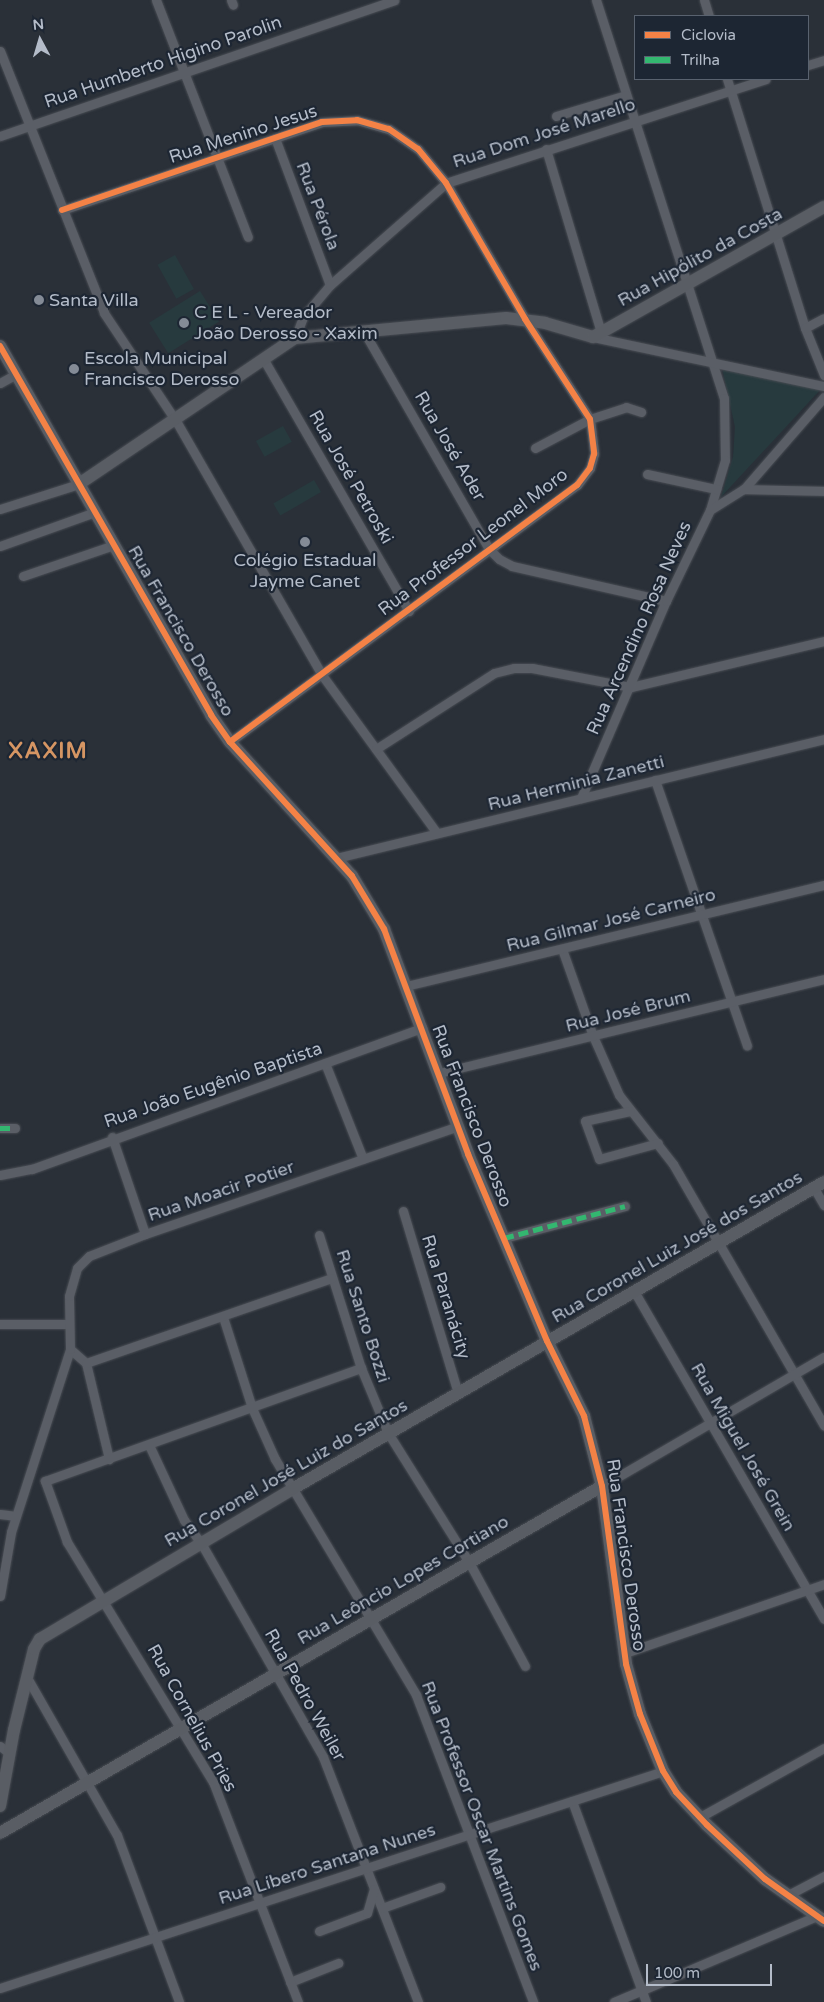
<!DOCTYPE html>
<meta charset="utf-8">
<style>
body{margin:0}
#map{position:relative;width:824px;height:2002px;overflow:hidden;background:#2a3038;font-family:"Varela Round",sans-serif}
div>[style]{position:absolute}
.green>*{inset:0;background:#273a3e;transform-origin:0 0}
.roads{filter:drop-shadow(0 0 1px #484c53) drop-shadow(0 0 1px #484c53)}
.street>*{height:9px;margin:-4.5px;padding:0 4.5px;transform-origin:4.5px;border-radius:4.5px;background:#5a5e66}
.secondary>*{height:12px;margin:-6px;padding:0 6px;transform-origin:6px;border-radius:6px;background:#595d64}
.quiet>*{height:5px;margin-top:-2.5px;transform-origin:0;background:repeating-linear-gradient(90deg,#33b770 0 10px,transparent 0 15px)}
.cycleway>*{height:6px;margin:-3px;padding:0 3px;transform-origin:3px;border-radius:3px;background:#f48246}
.dots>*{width:14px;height:14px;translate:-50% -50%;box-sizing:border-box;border:2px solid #1d2633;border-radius:50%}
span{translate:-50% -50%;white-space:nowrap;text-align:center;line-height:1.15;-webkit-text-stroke:4.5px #1d2633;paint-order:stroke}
.street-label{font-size:18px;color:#b4bcc9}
.poi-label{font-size:18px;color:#b4bcc9}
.left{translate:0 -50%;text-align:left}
.district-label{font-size:22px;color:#d59563;font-weight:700;letter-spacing:1px}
.legend{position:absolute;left:634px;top:15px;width:175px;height:65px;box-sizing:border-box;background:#1d2633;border:1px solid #59626f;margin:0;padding:6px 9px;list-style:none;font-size:15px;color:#b4bcc9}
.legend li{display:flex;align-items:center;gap:10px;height:25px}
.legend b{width:25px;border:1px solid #59626f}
.north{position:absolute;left:15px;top:15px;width:50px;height:50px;-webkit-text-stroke:4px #1d2633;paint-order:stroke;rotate:354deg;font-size:14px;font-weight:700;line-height:20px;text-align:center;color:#b4bcc9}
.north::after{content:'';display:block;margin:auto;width:18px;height:22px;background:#b4bcc9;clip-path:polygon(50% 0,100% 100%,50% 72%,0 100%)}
.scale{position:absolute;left:646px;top:1964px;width:126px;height:22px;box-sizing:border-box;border:2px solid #b4bcc9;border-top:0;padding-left:6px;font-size:15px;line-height:18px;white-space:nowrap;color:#b4bcc9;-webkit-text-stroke:4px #1d2633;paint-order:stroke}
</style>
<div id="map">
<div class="green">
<i style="left:175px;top:255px;width:39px;height:20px;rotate:61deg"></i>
<i style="left:200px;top:291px;width:36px;height:60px;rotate:58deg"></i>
<i style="clip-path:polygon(722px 368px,821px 389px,721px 497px,733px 457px,735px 427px)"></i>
<i style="left:283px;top:426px;width:18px;height:31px;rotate:61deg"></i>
<i style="left:314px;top:480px;width:14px;height:47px;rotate:60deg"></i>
</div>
<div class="roads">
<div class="street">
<i style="left:156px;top:0;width:254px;rotate:68.8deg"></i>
<i style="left:231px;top:0;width:5px;rotate:68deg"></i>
<i style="left:596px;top:0;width:418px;rotate:72.2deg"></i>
<i style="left:724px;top:398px;width:62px;rotate:89.1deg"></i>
<i style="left:725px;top:460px;width:52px;rotate:106.7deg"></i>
<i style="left:704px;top:0;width:17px;rotate:73deg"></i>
<i style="left:0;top:51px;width:282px;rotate:68.3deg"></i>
<i style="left:104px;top:313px;width:130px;rotate:56.3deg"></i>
<i style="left:176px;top:421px;width:293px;rotate:60.1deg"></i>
<i style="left:322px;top:675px;width:195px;rotate:54deg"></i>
<i style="left:808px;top:65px;width:17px;rotate:-17deg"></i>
<i style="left:727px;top:79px;width:261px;rotate:72.6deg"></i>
<i style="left:805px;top:328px;width:51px;rotate:68deg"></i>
<i style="left:556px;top:116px;width:73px;rotate:-16.7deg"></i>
<i style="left:0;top:136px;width:417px;rotate:-19deg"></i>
<i style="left:275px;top:138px;width:157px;rotate:69.5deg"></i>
<i style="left:546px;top:149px;width:191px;rotate:73.3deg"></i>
<i style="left:62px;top:210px;width:274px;rotate:-18.7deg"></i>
<i style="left:322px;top:122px;width:35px;rotate:-3deg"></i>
<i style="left:357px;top:120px;width:33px;rotate:16deg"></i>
<i style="left:389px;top:129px;width:35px;rotate:35deg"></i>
<i style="left:418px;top:149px;width:44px;rotate:50.5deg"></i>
<i style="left:446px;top:183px;width:157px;rotate:59.8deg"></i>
<i style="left:525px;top:319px;width:119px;rotate:57deg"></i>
<i style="left:590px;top:419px;width:35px;rotate:83deg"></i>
<i style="left:594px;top:454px;width:15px;rotate:106deg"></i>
<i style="left:590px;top:468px;width:21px;rotate:127deg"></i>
<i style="left:577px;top:485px;width:432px;rotate:143.5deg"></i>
<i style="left:805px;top:328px;width:21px;rotate:-28deg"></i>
<i style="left:363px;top:330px;width:253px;rotate:60.1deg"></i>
<i style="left:489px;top:549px;width:14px;rotate:45deg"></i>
<i style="left:499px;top:559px;width:15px;rotate:28deg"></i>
<i style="left:512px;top:566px;width:158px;rotate:12.8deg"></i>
<i style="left:593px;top:337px;width:236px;rotate:12deg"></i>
<i style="left:295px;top:338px;width:22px;rotate:-69deg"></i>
<i style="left:303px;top:317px;width:42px;rotate:-49.8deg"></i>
<i style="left:330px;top:285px;width:154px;rotate:-41.3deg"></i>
<i style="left:446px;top:183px;width:336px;rotate:-18deg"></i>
<i style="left:264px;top:360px;width:290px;rotate:60deg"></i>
<i style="left:0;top:383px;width:18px;rotate:-29deg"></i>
<i style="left:535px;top:448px;width:62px;rotate:-27.8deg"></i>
<i style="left:590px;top:419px;width:38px;rotate:-18deg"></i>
<i style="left:626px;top:407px;width:16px;rotate:18deg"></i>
<i style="left:647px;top:474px;width:71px;rotate:12.3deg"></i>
<i style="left:744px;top:489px;width:80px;rotate:1.4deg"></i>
<i style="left:0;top:509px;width:83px;rotate:-17.6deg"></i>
<i style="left:0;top:546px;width:101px;rotate:-19.7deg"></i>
<i style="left:23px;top:576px;width:96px;rotate:-18.8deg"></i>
<i style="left:376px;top:749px;width:140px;rotate:-32.8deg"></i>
<i style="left:494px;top:673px;width:21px;rotate:-14deg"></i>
<i style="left:514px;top:668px;width:18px"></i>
<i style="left:532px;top:668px;width:101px;rotate:10.9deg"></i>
<i style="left:631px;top:687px;width:198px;rotate:-13.4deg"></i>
<i style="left:655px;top:780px;width:281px;rotate:70.9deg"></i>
<i style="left:581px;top:798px;width:215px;rotate:-66.7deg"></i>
<i style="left:666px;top:601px;width:101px;rotate:-64.2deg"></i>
<i style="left:710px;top:510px;width:40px;rotate:-32deg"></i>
<i style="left:744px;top:489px;width:122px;rotate:-49deg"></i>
<i style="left:336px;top:858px;width:502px;rotate:-13.7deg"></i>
<i style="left:562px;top:949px;width:92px;rotate:70.4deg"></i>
<i style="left:593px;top:1036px;width:64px;rotate:66.2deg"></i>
<i style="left:619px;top:1095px;width:88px;rotate:52deg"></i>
<i style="left:673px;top:1164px;width:302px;rotate:60deg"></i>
<i style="left:406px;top:986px;width:430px;rotate:-13.6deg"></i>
<i style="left:325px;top:1063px;width:103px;rotate:68.4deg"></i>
<i style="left:439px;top:1073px;width:396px;rotate:-13.7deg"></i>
<i style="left:630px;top:1111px;width:46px;rotate:167.5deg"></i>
<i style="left:585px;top:1121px;width:40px;rotate:69.8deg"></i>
<i style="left:599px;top:1159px;width:61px;rotate:-15.2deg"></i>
<i style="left:0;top:1128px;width:15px"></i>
<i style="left:112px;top:1137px;width:102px;rotate:71.2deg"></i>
<i style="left:0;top:1175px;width:33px;rotate:-11deg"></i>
<i style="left:32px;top:1169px;width:415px;rotate:-19.9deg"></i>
<i style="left:814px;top:1188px;width:20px;rotate:60deg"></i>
<i style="left:403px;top:1211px;width:190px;rotate:73.2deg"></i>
<i style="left:319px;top:1235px;width:139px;rotate:72.5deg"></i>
<i style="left:361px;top:1368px;width:70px;rotate:67.4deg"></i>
<i style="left:388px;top:1433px;width:152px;rotate:57.9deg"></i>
<i style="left:469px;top:1562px;width:118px;rotate:61.7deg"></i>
<i style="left:504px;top:1238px;width:125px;rotate:-14.8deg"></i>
<i style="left:634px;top:1291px;width:379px;rotate:59.9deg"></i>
<i style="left:223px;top:1317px;width:96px;rotate:72.3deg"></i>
<i style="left:252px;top:1408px;width:56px;rotate:65.7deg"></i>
<i style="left:275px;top:1459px;width:275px;rotate:59.1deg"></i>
<i style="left:416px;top:1695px;width:329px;rotate:69.1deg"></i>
<i style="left:0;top:1324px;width:69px"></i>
<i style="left:70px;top:1349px;width:21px;rotate:41deg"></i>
<i style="left:86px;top:1363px;width:99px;rotate:76.5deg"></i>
<i style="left:86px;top:1363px;width:260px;rotate:-19.1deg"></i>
<i style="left:149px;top:1445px;width:83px;rotate:65deg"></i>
<i style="left:184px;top:1520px;width:29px;rotate:54deg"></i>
<i style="left:201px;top:1543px;width:246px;rotate:60.3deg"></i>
<i style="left:323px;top:1757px;width:263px;rotate:68.8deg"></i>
<i style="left:602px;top:1486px;width:257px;rotate:-30.2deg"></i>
<i style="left:0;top:1514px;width:16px;rotate:7deg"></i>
<i style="left:0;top:1596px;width:65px;rotate:-80.2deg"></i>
<i style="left:11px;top:1532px;width:192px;rotate:-72.1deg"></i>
<i style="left:70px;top:1349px;width:53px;rotate:-91.1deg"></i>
<i style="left:69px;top:1296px;width:29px;rotate:-74deg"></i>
<i style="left:77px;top:1268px;width:17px;rotate:-45deg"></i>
<i style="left:89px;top:1256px;width:60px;rotate:-21.4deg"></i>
<i style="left:145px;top:1234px;width:331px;rotate:-19deg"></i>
<i style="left:625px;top:1653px;width:211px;rotate:-19.1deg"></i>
<i style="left:29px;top:1681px;width:177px;rotate:60.3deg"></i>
<i style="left:117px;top:1835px;width:178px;rotate:69.6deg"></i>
<i style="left:0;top:1746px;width:11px;rotate:38deg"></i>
<i style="left:572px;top:1801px;width:214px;rotate:69.8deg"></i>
<i style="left:700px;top:1817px;width:142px;rotate:-29.1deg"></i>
<i style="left:788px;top:1895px;width:41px;rotate:-27.8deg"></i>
<i style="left:382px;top:1908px;width:62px;rotate:-19.9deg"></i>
<i style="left:319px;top:1931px;width:51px;rotate:-20.6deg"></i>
<i style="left:367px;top:1913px;width:25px;rotate:-74deg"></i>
<i style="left:290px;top:1982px;width:52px;rotate:-21.6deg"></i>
<i style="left:0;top:1988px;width:698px;rotate:-18.12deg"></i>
<i style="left:298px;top:2002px;width:236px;rotate:-111.1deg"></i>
<i style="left:213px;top:1782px;width:281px;rotate:-121.3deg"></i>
<i style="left:67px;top:1542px;width:65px;rotate:-109.8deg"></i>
<i style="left:45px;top:1481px;width:336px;rotate:-19.7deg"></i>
<i style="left:614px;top:2002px;width:220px;rotate:-23deg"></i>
</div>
<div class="secondary">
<i style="left:0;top:346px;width:425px;rotate:60.2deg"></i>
<i style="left:211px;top:715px;width:33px;rotate:55deg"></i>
<i style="left:230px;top:742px;width:181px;rotate:47.7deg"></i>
<i style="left:352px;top:876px;width:62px;rotate:58.9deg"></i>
<i style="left:384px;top:929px;width:240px;rotate:69.5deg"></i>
<i style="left:468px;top:1154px;width:203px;rotate:67.1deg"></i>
<i style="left:547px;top:1341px;width:84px;rotate:63.7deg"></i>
<i style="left:584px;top:1416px;width:72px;rotate:75.6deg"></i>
<i style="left:602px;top:1486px;width:180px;rotate:82.3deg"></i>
<i style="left:626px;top:1664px;width:52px;rotate:74.4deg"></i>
<i style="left:640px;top:1714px;width:61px;rotate:68deg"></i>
<i style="left:663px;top:1771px;width:25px;rotate:58deg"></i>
<i style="left:676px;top:1792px;width:45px;rotate:46.8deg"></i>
<i style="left:707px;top:1825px;width:79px;rotate:43deg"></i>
<i style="left:765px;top:1879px;width:72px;rotate:35.4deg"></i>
<i style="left:79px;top:484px;width:261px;rotate:-34.1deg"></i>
<i style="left:295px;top:338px;width:212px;rotate:-5.4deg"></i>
<i style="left:506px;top:318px;width:39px;rotate:7deg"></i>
<i style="left:545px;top:323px;width:50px;rotate:16.3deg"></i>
<i style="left:593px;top:337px;width:265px;rotate:-29.4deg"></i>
<i style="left:0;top:1806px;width:77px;rotate:-79.6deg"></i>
<i style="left:14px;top:1730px;width:83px;rotate:-76.1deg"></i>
<i style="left:34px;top:1649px;width:12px;rotate:-59deg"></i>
<i style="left:40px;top:1639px;width:295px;rotate:-30.7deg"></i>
<i style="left:294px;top:1488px;width:612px;rotate:-30deg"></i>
<i style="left:0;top:1833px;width:695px;rotate:-29.96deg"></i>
</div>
</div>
<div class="quiet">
<i style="left:0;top:1128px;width:15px"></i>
<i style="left:504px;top:1238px;width:125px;rotate:-14.8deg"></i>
</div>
<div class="cycleway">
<i style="left:62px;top:210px;width:274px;rotate:-18.7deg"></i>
<i style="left:322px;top:122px;width:35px;rotate:-3deg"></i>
<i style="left:357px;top:120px;width:33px;rotate:16deg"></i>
<i style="left:389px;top:129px;width:35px;rotate:35deg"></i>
<i style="left:418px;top:149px;width:44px;rotate:50.5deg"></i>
<i style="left:446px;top:183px;width:157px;rotate:59.8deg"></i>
<i style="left:525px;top:319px;width:119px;rotate:57deg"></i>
<i style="left:590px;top:419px;width:35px;rotate:83deg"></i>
<i style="left:594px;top:454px;width:15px;rotate:106deg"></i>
<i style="left:590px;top:468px;width:21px;rotate:127deg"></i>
<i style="left:577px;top:485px;width:432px;rotate:143.5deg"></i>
<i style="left:0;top:346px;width:425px;rotate:60.2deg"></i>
<i style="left:211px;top:715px;width:33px;rotate:55deg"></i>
<i style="left:230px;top:742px;width:181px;rotate:47.7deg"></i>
<i style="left:352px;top:876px;width:62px;rotate:58.9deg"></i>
<i style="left:384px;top:929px;width:240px;rotate:69.5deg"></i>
<i style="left:468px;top:1154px;width:203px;rotate:67.1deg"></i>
<i style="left:547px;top:1341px;width:84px;rotate:63.7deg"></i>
<i style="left:584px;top:1416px;width:72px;rotate:75.6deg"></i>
<i style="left:602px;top:1486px;width:180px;rotate:82.3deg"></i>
<i style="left:626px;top:1664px;width:52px;rotate:74.4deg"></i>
<i style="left:640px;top:1714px;width:61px;rotate:68deg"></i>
<i style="left:663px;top:1771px;width:25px;rotate:58deg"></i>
<i style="left:676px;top:1792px;width:45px;rotate:46.8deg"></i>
<i style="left:707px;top:1825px;width:79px;rotate:43deg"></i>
<i style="left:765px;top:1879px;width:72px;rotate:35.4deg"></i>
</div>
<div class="dots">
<i style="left:39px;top:300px;background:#848b96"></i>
<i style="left:184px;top:323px;background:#848b96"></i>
<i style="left:74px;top:369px;background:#848b96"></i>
<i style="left:305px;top:542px;background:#848b96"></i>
</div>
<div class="street-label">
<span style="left:163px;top:62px;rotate:-19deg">Rua Humberto Higino Parolin</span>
<span style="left:544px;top:133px;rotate:-18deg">Rua Dom José Marello</span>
<span style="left:243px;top:134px;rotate:-18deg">Rua Menino Jesus</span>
<span style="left:318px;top:206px;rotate:69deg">Rua Pérola</span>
<span style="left:700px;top:257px;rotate:-29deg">Rua Hipólito da Costa</span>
<span style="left:450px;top:446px;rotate:60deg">Rua José Ader</span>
<span style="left:351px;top:477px;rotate:60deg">Rua José Petroski</span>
<span style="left:473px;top:542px;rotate:-37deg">Rua Professor Leonel Moro</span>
<span style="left:639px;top:628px;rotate:-66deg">Rua Arcendino Rosa Neves</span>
<span style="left:181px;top:631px;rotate:60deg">Rua Francisco Derosso</span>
<span style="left:576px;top:783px;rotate:-14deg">Rua Herminia Zanetti</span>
<span style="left:611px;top:920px;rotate:-14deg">Rua Gilmar José Carneiro</span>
<span style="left:628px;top:1011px;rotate:-14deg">Rua José Brum</span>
<span style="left:213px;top:1085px;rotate:-19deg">Rua João Eugênio Baptista</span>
<span style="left:472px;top:1116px;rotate:69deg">Rua Francisco Derosso</span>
<span style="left:221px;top:1191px;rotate:-19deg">Rua Moacir Potier</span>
<span style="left:677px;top:1247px;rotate:-30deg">Rua Coronel Luiz José dos Santos</span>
<span style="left:446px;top:1297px;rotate:73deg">Rua Paranácity</span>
<span style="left:363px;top:1316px;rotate:72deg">Rua Santo Bozzi</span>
<span style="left:743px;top:1447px;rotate:60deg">Rua Miguel José Grein</span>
<span style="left:286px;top:1473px;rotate:-30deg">Rua Coronel José Luiz do Santos</span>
<span style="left:626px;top:1555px;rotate:82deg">Rua Francisco Derosso</span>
<span style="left:403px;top:1580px;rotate:-30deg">Rua Leôncio Lopes Cortiano</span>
<span style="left:305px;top:1695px;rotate:61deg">Rua Pedro Weiler</span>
<span style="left:192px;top:1718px;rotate:61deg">Rua Cornelius Pries</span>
<span style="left:482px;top:1826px;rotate:69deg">Rua Professor Oscar Martins Gomes</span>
<span style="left:327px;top:1864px;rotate:-18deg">Rua Líbero Santana Nunes</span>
</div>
<div class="poi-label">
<span class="left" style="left:49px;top:300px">Santa Villa</span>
<span class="left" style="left:194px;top:323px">C E L - Vereador<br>João Derosso - Xaxim</span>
<span class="left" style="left:84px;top:369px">Escola Municipal<br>Francisco Derosso</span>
<span style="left:305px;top:571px">Colégio Estadual<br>Jayme Canet</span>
</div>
<div class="district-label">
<span style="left:48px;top:752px">XAXIM</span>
</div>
<ul class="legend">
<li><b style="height:6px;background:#f48246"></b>Ciclovia</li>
<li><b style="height:6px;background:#33b770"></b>Trilha</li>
</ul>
<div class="north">N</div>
<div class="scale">100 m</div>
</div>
